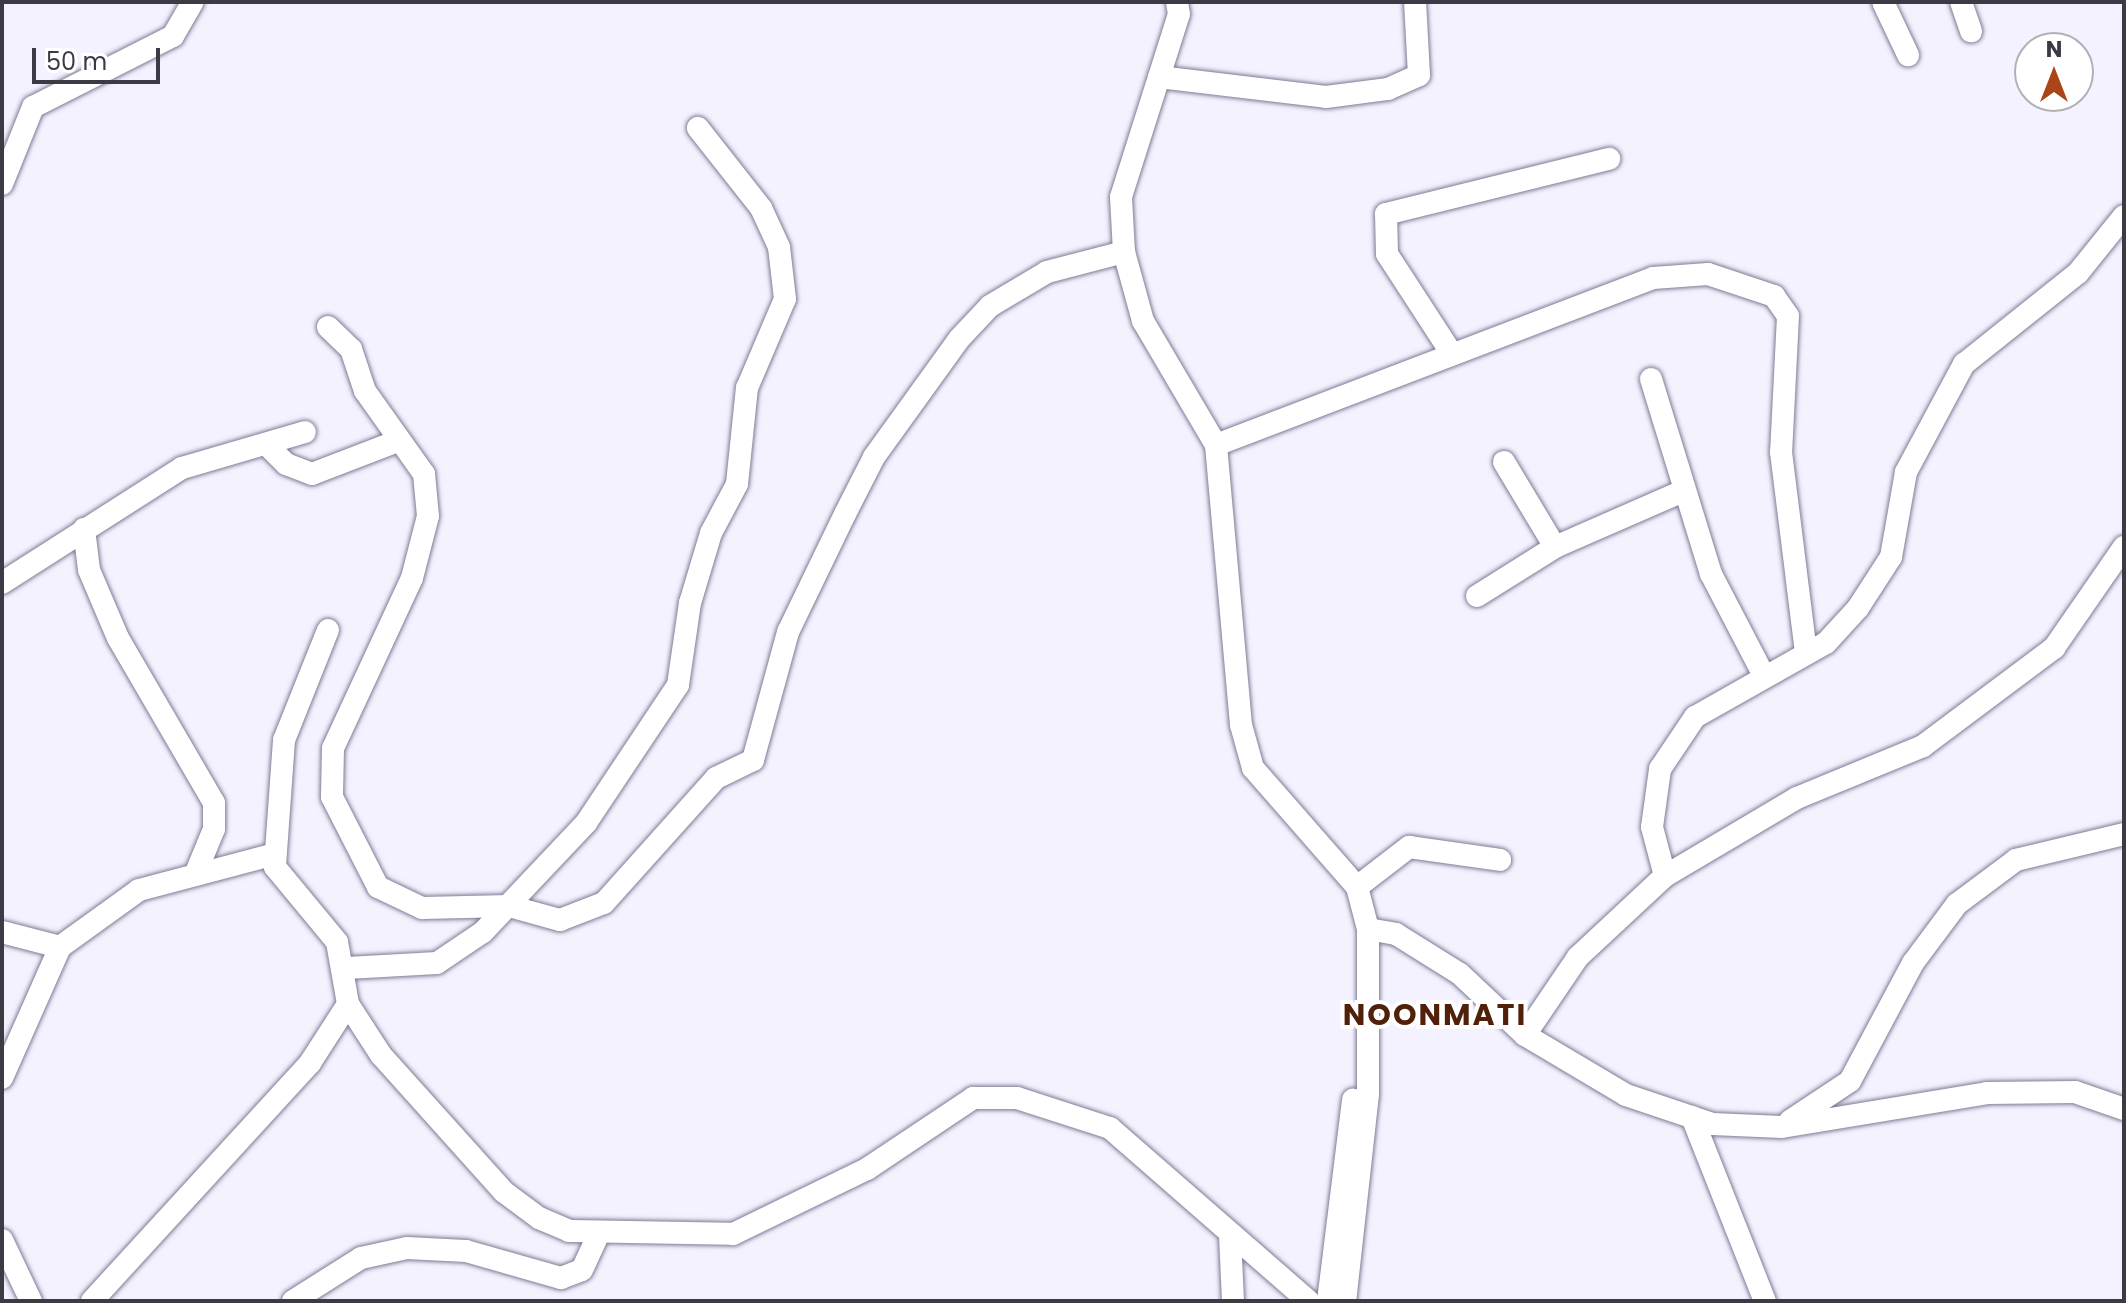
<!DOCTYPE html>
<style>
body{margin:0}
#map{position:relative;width:2126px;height:1303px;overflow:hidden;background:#f3f2fe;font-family:Poppins,sans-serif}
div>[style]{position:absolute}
.roads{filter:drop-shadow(0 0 2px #7d7b95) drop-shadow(0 0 2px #7d7b95)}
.minor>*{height:22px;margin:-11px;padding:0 11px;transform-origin:11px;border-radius:11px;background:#fff}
span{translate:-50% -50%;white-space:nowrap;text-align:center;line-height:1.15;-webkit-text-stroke:8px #fff;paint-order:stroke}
.district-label{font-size:30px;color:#51200b;font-weight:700;letter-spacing:2px}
.frame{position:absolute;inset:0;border:4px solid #3b3a45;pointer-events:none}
.north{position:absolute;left:2014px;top:32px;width:80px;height:80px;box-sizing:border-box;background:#fff;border:2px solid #b1b0b5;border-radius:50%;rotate:0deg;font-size:22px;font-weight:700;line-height:32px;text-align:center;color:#3b3a45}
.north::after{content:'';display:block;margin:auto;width:28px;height:36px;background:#aa4518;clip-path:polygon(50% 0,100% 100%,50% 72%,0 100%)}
.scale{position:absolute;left:32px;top:48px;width:128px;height:36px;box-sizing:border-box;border:4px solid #3b3a45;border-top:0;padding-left:10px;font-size:24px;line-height:28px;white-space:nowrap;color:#3b3a45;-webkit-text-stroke:6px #fff;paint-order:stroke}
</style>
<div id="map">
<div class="roads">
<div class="minor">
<i style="left:1177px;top:2px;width:12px;rotate:81deg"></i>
<i style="left:1179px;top:14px;width:192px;rotate:107.6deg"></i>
<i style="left:1121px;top:197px;width:55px;rotate:86.9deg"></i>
<i style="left:1124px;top:252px;width:72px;rotate:74.6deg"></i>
<i style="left:1143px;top:321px;width:144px;rotate:59.5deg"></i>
<i style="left:1216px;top:445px;width:281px;rotate:84.9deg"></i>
<i style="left:1241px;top:725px;width:45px;rotate:74.4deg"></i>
<i style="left:1253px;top:768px;width:158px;rotate:48.8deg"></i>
<i style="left:1357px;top:887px;width:43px;rotate:75.3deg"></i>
<i style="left:1368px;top:929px;width:165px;rotate:90deg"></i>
<i style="left:1368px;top:1094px;width:208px;rotate:96.3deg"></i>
<i style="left:1883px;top:2px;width:59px;rotate:64.7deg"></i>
<i style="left:1961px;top:2px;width:31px;rotate:71deg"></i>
<i style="left:1159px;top:77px;width:168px;rotate:6.8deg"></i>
<i style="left:1326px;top:97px;width:63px;rotate:-7.4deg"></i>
<i style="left:1388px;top:89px;width:34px;rotate:-24deg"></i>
<i style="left:1419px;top:75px;width:73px;rotate:-93.1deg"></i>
<i style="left:2px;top:184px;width:83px;rotate:-68.1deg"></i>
<i style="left:33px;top:107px;width:157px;rotate:-26.9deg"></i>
<i style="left:173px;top:36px;width:39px;rotate:-60deg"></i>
<i style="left:328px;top:327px;width:32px;rotate:44deg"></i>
<i style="left:351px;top:349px;width:44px;rotate:71.6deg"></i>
<i style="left:365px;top:391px;width:102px;rotate:54.6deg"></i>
<i style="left:424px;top:474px;width:42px;rotate:84.6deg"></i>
<i style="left:428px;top:516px;width:64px;rotate:104.5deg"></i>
<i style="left:412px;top:578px;width:187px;rotate:114.9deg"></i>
<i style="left:333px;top:748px;width:49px;rotate:91.2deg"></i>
<i style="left:332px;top:797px;width:101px;rotate:62.9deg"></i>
<i style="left:378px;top:887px;width:49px;rotate:25.5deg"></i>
<i style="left:422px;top:908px;width:87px;rotate:-1.3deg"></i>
<i style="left:509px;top:906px;width:53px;rotate:15.4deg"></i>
<i style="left:560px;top:920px;width:47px;rotate:-21.1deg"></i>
<i style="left:604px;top:903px;width:168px;rotate:-48.1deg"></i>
<i style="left:716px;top:778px;width:41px;rotate:-25.9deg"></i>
<i style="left:753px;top:760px;width:133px;rotate:-74.7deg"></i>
<i style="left:788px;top:632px;width:131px;rotate:-64.2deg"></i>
<i style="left:845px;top:514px;width:64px;rotate:-63deg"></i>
<i style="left:874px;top:457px;width:145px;rotate:-54.2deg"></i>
<i style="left:959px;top:339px;width:45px;rotate:-46.8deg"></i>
<i style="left:990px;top:306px;width:66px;rotate:-30.8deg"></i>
<i style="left:1047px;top:272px;width:80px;rotate:-14.6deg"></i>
<i style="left:1452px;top:354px;width:119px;rotate:-123deg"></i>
<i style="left:1387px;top:254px;width:40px;rotate:-91.4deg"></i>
<i style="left:1386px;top:214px;width:230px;rotate:-13.9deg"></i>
<i style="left:1651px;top:379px;width:204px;rotate:72.9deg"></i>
<i style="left:1711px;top:574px;width:113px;rotate:62.5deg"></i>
<i style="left:266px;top:444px;width:28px;rotate:45deg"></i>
<i style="left:286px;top:464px;width:28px;rotate:21deg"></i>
<i style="left:312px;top:474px;width:94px;rotate:-21.1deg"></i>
<i style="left:1216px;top:445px;width:468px;rotate:-20.9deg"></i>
<i style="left:1653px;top:278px;width:55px;rotate:-4.2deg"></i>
<i style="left:1708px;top:274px;width:70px;rotate:18.4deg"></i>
<i style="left:1774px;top:296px;width:24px;rotate:55deg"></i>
<i style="left:1788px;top:316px;width:136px;rotate:92.9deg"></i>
<i style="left:1781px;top:452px;width:203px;rotate:82.9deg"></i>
<i style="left:1504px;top:462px;width:99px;rotate:59deg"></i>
<i style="left:84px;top:529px;width:41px;rotate:83deg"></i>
<i style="left:89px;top:570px;width:74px;rotate:66.9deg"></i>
<i style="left:118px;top:638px;width:191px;rotate:59.8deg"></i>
<i style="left:214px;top:803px;width:26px;rotate:90deg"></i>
<i style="left:214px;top:829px;width:44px;rotate:112.5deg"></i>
<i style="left:2px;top:583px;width:214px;rotate:-32.6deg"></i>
<i style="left:182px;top:468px;width:128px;rotate:-16.3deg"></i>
<i style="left:1477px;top:596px;width:92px;rotate:-32.1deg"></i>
<i style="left:1555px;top:547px;width:137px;rotate:-23.6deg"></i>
<i style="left:328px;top:630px;width:118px;rotate:111.8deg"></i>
<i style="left:284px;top:740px;width:127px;rotate:94.1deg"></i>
<i style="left:275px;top:867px;width:97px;rotate:50.4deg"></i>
<i style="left:337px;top:942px;width:63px;rotate:79.9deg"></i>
<i style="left:348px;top:1004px;width:61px;rotate:57.1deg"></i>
<i style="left:381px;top:1055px;width:184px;rotate:48.1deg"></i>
<i style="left:504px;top:1192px;width:44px;rotate:36.6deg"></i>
<i style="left:539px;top:1218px;width:33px;rotate:23deg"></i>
<i style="left:569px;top:1231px;width:164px;rotate:1deg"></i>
<i style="left:733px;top:1234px;width:149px;rotate:-25.9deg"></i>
<i style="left:867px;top:1169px;width:128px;rotate:-33.8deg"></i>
<i style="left:973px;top:1098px;width:44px"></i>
<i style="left:1017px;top:1098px;width:98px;rotate:17.9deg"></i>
<i style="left:1110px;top:1128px;width:263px;rotate:41.1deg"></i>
<i style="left:1665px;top:876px;width:51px;rotate:-104.9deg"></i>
<i style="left:1652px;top:827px;width:59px;rotate:-82.1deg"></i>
<i style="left:1660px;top:769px;width:63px;rotate:-56.1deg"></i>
<i style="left:1695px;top:717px;width:150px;rotate:-29.5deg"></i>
<i style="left:1826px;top:643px;width:47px;rotate:-47.6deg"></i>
<i style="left:1858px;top:608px;width:61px;rotate:-57.1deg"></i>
<i style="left:1891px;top:557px;width:86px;rotate:-80deg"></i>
<i style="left:1906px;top:472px;width:123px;rotate:-61.8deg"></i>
<i style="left:1964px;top:364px;width:146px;rotate:-38.6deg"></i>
<i style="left:2078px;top:273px;width:73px;rotate:-51.1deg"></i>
<i style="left:1357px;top:887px;width:66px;rotate:-37.6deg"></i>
<i style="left:1409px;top:847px;width:92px;rotate:8.1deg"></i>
<i style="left:1368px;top:929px;width:28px;rotate:10deg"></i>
<i style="left:1396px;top:934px;width:75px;rotate:32deg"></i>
<i style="left:1460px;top:974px;width:89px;rotate:43.2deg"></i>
<i style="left:1525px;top:1035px;width:117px;rotate:30.7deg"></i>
<i style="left:1626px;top:1095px;width:91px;rotate:18.6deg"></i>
<i style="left:1712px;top:1124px;width:70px;rotate:2.5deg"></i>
<i style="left:1782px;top:1127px;width:208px;rotate:-9.4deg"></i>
<i style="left:1987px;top:1093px;width:88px;rotate:-0.7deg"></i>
<i style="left:2075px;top:1092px;width:52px;rotate:19.1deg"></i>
<i style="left:2px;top:932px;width:60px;rotate:14.5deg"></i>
<i style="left:60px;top:947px;width:97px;rotate:-35.8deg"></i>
<i style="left:139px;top:890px;width:141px;rotate:-14.8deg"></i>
<i style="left:347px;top:968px;width:90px;rotate:-3.2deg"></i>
<i style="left:437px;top:963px;width:55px;rotate:-34deg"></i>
<i style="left:483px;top:932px;width:150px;rotate:-46.6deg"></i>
<i style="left:586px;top:823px;width:166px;rotate:-56.3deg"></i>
<i style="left:678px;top:685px;width:83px;rotate:-81.7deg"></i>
<i style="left:690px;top:603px;width:73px;rotate:-73.3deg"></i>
<i style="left:711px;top:533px;width:55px;rotate:-62deg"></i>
<i style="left:737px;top:484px;width:97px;rotate:-84.1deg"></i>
<i style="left:747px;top:388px;width:97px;rotate:-66.9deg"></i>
<i style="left:785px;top:299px;width:52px;rotate:-96.6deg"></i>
<i style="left:779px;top:247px;width:43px;rotate:-114.8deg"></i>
<i style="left:761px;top:208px;width:102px;rotate:-128.2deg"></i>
<i style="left:1525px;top:1035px;width:94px;rotate:-55.8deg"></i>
<i style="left:1578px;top:957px;width:119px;rotate:-43deg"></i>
<i style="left:1665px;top:876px;width:153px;rotate:-30.6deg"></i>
<i style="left:1797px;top:798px;width:136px;rotate:-22.4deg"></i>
<i style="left:1923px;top:746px;width:164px;rotate:-36.8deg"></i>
<i style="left:2054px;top:648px;width:123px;rotate:-55.3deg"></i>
<i style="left:2px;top:1078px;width:143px;rotate:-66.1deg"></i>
<i style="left:1692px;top:1117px;width:198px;rotate:68.4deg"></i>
<i style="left:1790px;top:1121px;width:72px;rotate:-33.7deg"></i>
<i style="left:1850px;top:1081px;width:134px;rotate:-61.9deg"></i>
<i style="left:1913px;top:963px;width:74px;rotate:-53.3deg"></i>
<i style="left:1957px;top:904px;width:74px;rotate:-36.7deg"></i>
<i style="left:2016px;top:860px;width:111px;rotate:-13.5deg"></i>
<i style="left:1230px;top:1235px;width:66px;rotate:87.4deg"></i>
<i style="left:2px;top:1240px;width:68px;rotate:64.6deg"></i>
<i style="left:92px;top:1301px;width:323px;rotate:-47.5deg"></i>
<i style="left:310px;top:1063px;width:70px;rotate:-57.2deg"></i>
<i style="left:293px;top:1301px;width:80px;rotate:-32.3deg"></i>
<i style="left:361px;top:1258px;width:47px;rotate:-12.3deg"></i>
<i style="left:407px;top:1248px;width:59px;rotate:2.9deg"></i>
<i style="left:466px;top:1251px;width:99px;rotate:15.9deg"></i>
<i style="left:561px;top:1278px;width:22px;rotate:-21deg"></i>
<i style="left:582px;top:1270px;width:41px;rotate:-65.3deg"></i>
<i style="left:1328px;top:1301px;width:203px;rotate:-82.9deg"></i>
</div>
</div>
<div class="district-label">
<span style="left:1435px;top:1015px">NOONMATI</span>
</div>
<div class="frame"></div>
<div class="north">N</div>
<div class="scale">50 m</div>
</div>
